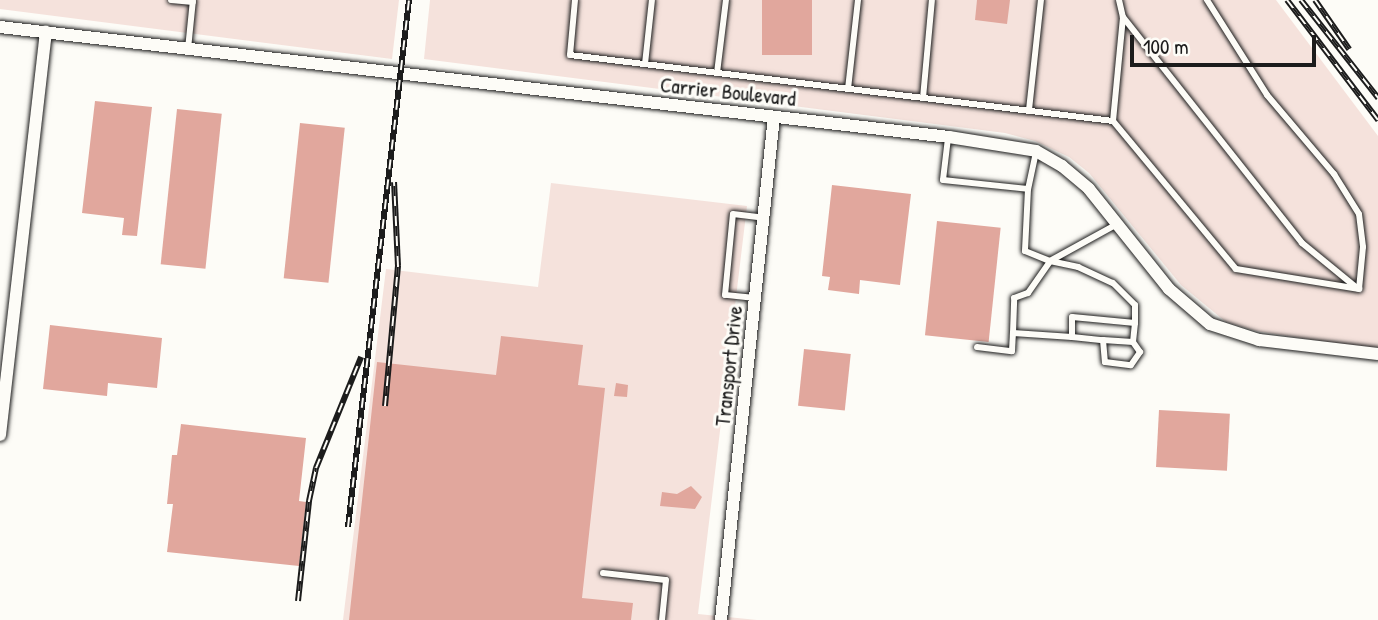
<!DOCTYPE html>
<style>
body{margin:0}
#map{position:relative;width:1378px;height:620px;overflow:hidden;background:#fdfcf7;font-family:"Patrick Hand",sans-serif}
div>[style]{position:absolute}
.built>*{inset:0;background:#f5e2dc}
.building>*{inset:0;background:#e1a79d;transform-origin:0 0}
.roads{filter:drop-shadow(0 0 2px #1c1c1c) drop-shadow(0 0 2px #1c1c1c)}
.service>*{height:6px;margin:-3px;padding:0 3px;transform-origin:3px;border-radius:3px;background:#fdfcf7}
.minor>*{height:12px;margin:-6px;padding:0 6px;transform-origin:6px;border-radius:6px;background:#fdfcf7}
.rail>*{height:6px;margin-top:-3px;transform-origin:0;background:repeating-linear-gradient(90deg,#fdfcf7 0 10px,#1c1c1c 0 20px);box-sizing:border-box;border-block:2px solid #1c1c1c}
span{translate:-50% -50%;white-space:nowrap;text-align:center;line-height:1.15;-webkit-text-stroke:6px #fdfcf7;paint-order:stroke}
.street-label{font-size:21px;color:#1c1c1c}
.scale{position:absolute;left:1130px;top:35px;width:186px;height:32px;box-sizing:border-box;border:4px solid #1c1c1c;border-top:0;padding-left:9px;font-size:21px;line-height:24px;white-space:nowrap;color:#1c1c1c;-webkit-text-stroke:5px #fdfcf7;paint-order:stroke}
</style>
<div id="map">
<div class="built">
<i style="clip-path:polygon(0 0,399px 0,392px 59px,0 9px)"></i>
<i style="clip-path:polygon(430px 0,1276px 0,1378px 136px,1378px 350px,1256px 331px,1226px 322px,1181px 285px,1089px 173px,1069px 157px,1035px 141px,1005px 133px,424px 59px)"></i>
<i style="clip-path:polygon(551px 183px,747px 206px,698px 614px,757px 620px,343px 620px,386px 269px,538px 287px)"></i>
</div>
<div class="building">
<i style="left:762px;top:0;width:50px;height:55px"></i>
<i style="clip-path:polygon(977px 0,1010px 0,1007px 24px,975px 20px)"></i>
<i style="clip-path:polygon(95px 101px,152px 107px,137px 236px,122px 235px,124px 218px,82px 213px)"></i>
<i style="left:177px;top:109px;width:45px;height:156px;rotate:6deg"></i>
<i style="left:300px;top:123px;width:45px;height:156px;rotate:6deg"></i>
<i style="clip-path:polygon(832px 185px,911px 194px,900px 285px,860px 280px,859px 294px,828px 290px,830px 277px,822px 276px)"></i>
<i style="left:937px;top:221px;width:64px;height:115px;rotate:6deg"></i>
<i style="clip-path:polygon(50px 325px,162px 338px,157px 388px,108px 383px,107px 396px,43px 389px)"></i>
<i style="clip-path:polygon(501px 336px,583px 345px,578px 385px,605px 388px,582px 598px,633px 603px,631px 620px,349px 620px,377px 362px,496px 375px)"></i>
<i style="left:804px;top:349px;width:47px;height:57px;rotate:6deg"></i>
<i style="clip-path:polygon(616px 383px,628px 385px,627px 397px,614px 396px)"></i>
<i style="left:1159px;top:410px;width:71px;height:57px;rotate:3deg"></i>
<i style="clip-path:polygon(181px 424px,306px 438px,299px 501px,306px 502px,299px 566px,167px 552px,173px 504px,167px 504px,172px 455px,177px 455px)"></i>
<i style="clip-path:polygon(691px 486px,702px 497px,695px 509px,660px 506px,662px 492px,677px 494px)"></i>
</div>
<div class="roads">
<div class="service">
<i style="left:171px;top:0;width:22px;rotate:5deg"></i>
<i style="left:575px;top:0;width:55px;rotate:95.2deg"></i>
<i style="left:570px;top:55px;width:547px;rotate:6.93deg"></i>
<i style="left:1113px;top:121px;width:192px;rotate:50.3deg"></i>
<i style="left:1236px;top:269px;width:125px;rotate:9.2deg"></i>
<i style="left:1119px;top:0;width:17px;rotate:77deg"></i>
<i style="left:1207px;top:0;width:112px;rotate:57.7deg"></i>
<i style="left:1267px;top:95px;width:104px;rotate:49.7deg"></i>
<i style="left:1334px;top:174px;width:47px;rotate:58deg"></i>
<i style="left:1359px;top:214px;width:33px;rotate:83deg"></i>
<i style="left:1363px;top:247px;width:42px;rotate:95.4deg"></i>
<i style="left:188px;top:49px;width:49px;rotate:-84.2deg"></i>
<i style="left:645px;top:64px;width:64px;rotate:-83.8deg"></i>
<i style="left:717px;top:73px;width:74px;rotate:-83deg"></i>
<i style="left:848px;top:89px;width:90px;rotate:-83.6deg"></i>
<i style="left:923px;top:98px;width:98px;rotate:-84.8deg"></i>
<i style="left:1029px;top:110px;width:111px;rotate:-83.8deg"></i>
<i style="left:1113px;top:121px;width:104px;rotate:-84.5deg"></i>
<i style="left:1123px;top:17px;width:288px;rotate:51.6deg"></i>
<i style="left:1302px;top:243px;width:71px;rotate:39.3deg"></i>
<i style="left:948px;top:138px;width:42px;rotate:96.8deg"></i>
<i style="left:943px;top:180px;width:85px;rotate:6deg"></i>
<i style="left:1036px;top:152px;width:38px;rotate:102deg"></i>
<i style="left:1028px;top:189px;width:62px;rotate:92.8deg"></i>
<i style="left:1025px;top:251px;width:27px;rotate:22deg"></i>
<i style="left:1050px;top:261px;width:77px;rotate:-28.9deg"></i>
<i style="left:1050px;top:261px;width:29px;rotate:12deg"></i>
<i style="left:1078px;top:267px;width:38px;rotate:25deg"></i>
<i style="left:1113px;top:283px;width:31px;rotate:45deg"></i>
<i style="left:1135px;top:305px;width:18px;rotate:90deg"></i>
<i style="left:1135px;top:323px;width:63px;rotate:-174.6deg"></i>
<i style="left:1072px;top:317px;width:20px;rotate:90deg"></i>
<i style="left:1072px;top:337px;width:59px;rotate:-176.1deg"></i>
<i style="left:1013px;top:333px;width:35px;rotate:-88deg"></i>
<i style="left:1014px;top:298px;width:15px;rotate:-20deg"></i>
<i style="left:1028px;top:293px;width:39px;rotate:-55deg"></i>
<i style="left:755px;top:298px;width:30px;rotate:-174deg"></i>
<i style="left:725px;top:295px;width:81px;rotate:-84.4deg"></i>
<i style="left:733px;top:214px;width:31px;rotate:7deg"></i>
<i style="left:1072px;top:337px;width:31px;rotate:6deg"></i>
<i style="left:1133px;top:342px;width:30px;rotate:-176deg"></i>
<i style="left:1103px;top:340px;width:22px;rotate:85deg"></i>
<i style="left:1105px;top:362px;width:26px;rotate:7deg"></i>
<i style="left:1131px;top:365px;width:16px;rotate:-55deg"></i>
<i style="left:1140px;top:352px;width:12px;rotate:-125deg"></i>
<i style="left:1133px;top:342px;width:19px;rotate:-84deg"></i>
<i style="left:977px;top:347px;width:35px;rotate:7deg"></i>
<i style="left:1012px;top:351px;width:18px;rotate:-87deg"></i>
<i style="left:603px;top:573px;width:63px;rotate:6.3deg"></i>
<i style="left:666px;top:580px;width:40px;rotate:95.7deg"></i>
</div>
<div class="minor">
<i style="left:0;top:27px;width:955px;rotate:6.61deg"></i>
<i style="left:949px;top:137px;width:88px;rotate:9.1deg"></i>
<i style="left:1036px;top:151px;width:30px;rotate:30deg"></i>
<i style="left:1062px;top:166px;width:35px;rotate:40deg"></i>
<i style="left:1089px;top:189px;width:128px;rotate:51.3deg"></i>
<i style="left:1169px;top:289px;width:54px;rotate:40.5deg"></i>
<i style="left:1210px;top:324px;width:52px;rotate:18.1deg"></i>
<i style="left:1259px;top:340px;width:120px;rotate:6.7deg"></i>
<i style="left:0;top:435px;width:406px;rotate:-83.5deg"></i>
<i style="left:721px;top:620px;width:506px;rotate:-83.99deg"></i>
</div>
</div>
<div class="rail">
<i style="left:1287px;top:0;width:151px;rotate:52.8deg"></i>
<i style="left:1301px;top:0;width:125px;rotate:51.8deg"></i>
<i style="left:1315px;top:0;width:60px;rotate:55.2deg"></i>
<i style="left:385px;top:406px;width:141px;rotate:-84.7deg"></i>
<i style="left:398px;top:266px;width:84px;rotate:-92.7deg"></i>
<i style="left:348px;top:527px;width:531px;rotate:-83.4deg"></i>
<i style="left:298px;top:601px;width:101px;rotate:-83.7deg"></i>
<i style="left:309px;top:501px;width:34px;rotate:-78deg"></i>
<i style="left:316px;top:468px;width:120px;rotate:-67.9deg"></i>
</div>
<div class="street-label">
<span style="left:728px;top:92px;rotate:6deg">Carrier Boulevard</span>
<span style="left:729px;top:366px;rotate:-84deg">Transport Drive</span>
</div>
<div class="scale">100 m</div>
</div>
